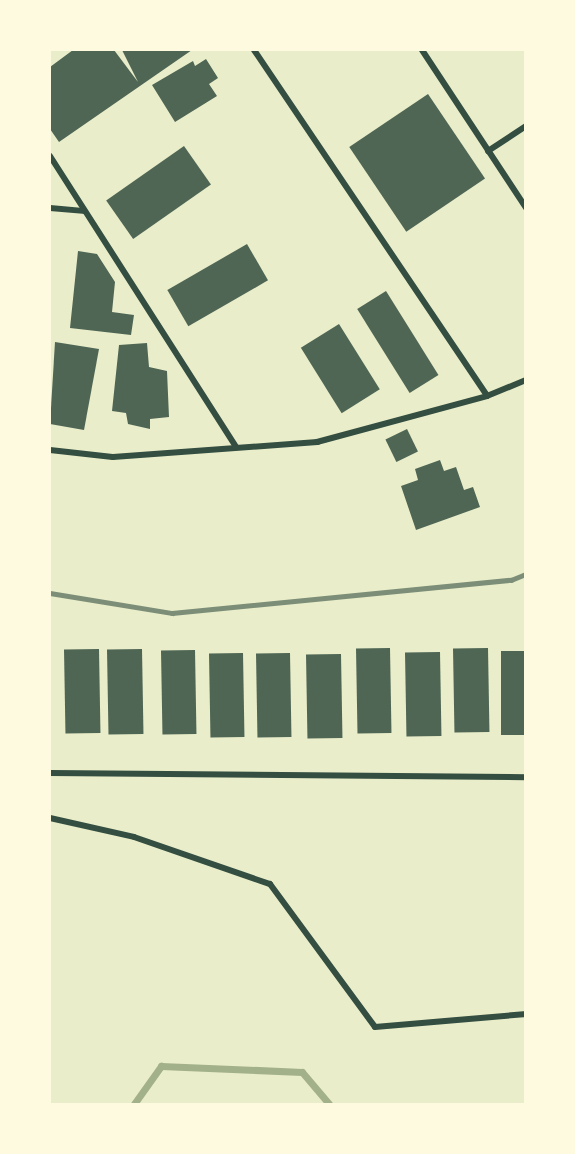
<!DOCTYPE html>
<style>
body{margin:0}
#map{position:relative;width:575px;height:1154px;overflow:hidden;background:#e9edc9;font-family:"Space Grotesk",sans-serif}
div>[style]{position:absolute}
.stream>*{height:7px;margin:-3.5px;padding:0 3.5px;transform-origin:3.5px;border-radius:3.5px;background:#a3b18a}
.building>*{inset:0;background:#4f6655;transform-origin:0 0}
.minor>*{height:6px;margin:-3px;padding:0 3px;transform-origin:3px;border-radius:3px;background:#344e41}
.rail>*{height:4.5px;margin:-2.25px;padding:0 2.25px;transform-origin:2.25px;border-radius:2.25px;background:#7c8e77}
span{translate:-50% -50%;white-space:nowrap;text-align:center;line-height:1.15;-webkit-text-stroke:6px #fefae0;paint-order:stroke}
.frame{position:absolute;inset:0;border:51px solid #fefae0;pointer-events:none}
</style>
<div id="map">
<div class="stream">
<i style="left:134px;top:1104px;width:47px;rotate:-54.6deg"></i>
<i style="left:161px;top:1066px;width:141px;rotate:2.4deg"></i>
<i style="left:302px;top:1072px;width:42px;rotate:49.8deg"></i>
</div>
<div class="building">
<i style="clip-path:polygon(73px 50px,114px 50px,138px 82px,122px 50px,192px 50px,59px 142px,50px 129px,50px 67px)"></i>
<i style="clip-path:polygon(206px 59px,218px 78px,209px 84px,217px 96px,175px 122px,152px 85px,193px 61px,195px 66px)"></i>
<i style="left:428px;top:94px;width:102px;height:95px;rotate:56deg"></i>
<i style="left:184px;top:146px;width:47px;height:95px;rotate:55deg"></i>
<i style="left:247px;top:244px;width:42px;height:92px;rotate:60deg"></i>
<i style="clip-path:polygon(78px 251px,97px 254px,115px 282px,112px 312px,134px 315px,131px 335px,70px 328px)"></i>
<i style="left:386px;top:291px;width:99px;height:34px;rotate:58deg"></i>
<i style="left:339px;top:324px;width:77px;height:45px;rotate:58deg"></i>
<i style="clip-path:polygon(55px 342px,99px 349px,84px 430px,50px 424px)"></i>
<i style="clip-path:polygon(147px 343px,149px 367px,167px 371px,169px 417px,150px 419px,150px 429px,128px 424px,126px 413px,112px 411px,119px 345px)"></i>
<i style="left:407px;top:429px;width:25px;height:24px;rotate:64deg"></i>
<i style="clip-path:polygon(440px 460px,444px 471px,456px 467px,464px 490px,473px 487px,480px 507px,416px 530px,401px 486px,418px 480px,415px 469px)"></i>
<i style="left:390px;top:648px;width:85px;height:34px;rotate:89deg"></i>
<i style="left:488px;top:648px;width:84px;height:35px;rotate:89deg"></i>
<i style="left:99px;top:649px;width:84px;height:35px;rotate:89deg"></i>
<i style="left:142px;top:649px;width:85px;height:35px;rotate:89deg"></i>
<i style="left:195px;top:650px;width:84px;height:34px;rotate:89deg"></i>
<i style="left:526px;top:651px;width:84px;height:25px;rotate:90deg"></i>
<i style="left:440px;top:652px;width:84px;height:35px;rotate:89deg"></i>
<i style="left:243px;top:653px;width:84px;height:34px;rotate:89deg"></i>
<i style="left:290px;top:653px;width:84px;height:34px;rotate:89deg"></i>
<i style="left:341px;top:654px;width:84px;height:35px;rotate:89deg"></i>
</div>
<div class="minor">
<i style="left:254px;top:50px;width:417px;rotate:56deg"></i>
<i style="left:422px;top:50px;width:189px;rotate:56.6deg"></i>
<i style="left:488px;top:151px;width:45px;rotate:-33.3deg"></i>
<i style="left:50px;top:156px;width:345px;rotate:57.4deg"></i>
<i style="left:50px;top:208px;width:33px;rotate:5deg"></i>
<i style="left:50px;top:450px;width:63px;rotate:6.3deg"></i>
<i style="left:113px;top:457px;width:205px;rotate:-4.2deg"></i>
<i style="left:317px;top:442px;width:176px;rotate:-15.1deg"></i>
<i style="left:487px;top:396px;width:42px;rotate:-22.3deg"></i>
<i style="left:50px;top:773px;width:476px;rotate:0.5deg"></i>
<i style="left:50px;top:818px;width:86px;rotate:12.7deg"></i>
<i style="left:134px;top:837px;width:144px;rotate:19.1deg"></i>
<i style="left:270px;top:884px;width:177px;rotate:53.7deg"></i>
<i style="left:375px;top:1027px;width:152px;rotate:-4.9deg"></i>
</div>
<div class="rail">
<i style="left:50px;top:593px;width:124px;rotate:9.3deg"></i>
<i style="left:172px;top:613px;width:341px;rotate:-5.6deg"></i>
<i style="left:511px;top:580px;width:16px;rotate:-22deg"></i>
</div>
<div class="frame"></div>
</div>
